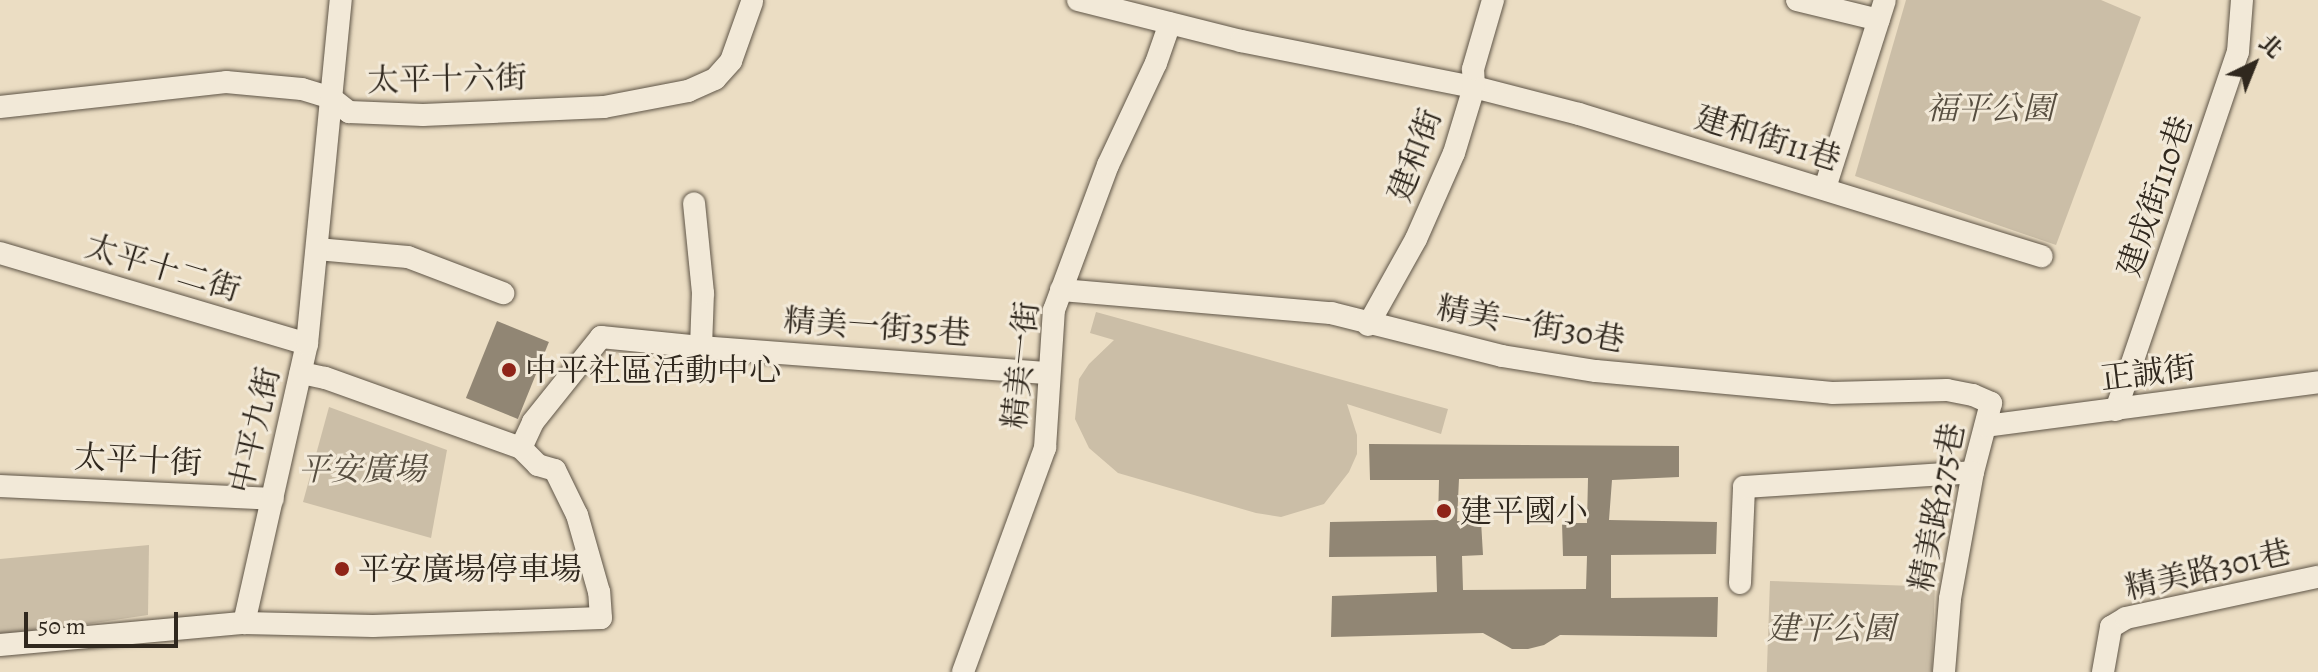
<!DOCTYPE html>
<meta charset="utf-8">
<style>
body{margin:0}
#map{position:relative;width:2318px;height:672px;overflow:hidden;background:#ebddc3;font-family:Alegreya,"Noto Serif TC",serif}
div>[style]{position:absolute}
.green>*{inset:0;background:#cbbea7;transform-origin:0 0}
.building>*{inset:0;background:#918674;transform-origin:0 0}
.roads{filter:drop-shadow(0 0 2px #5f5547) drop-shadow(0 0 2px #5f5547)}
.street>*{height:22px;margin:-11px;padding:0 11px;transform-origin:11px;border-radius:11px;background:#f2e9d8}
.dots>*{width:22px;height:22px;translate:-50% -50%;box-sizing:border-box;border:4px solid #f2e9d8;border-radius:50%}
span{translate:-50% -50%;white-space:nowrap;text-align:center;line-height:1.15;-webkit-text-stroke:6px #f2e9d8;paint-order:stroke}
.street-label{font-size:32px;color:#30281e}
.park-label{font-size:32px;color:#574e40;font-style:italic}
.poi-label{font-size:32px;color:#30281e}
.left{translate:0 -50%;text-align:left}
.north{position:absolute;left:2214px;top:24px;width:80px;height:80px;-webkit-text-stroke:6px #f2e9d8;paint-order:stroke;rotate:43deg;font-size:22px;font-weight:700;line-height:32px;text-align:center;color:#30281e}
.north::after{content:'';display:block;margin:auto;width:28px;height:36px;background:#30281e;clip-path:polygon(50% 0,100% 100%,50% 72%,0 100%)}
.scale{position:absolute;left:24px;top:612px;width:154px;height:36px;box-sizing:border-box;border:4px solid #30281e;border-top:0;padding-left:10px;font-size:24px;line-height:28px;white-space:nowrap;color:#30281e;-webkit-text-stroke:6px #f2e9d8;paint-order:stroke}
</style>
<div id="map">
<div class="green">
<i style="clip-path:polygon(1906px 0,2101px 0,2141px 17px,2056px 245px,1855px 176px)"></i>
<i style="clip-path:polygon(1096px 312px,1448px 409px,1441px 434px,1347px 404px,1357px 435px,1357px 454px,1349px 472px,1324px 504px,1281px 517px,1256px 513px,1118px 473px,1089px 448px,1075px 419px,1079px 379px,1089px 364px,1114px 340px,1090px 333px)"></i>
<i style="clip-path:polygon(329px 407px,447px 450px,431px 538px,303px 502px)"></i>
<i style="clip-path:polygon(149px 545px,148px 615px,0 637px,0 559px)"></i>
<i style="left:1770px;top:581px;width:165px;height:91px;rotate:2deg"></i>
</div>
<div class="building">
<i style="left:497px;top:321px;width:56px;height:83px;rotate:22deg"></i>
<i style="clip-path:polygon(evenodd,1369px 444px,1679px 446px,1679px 477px,1612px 480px,1609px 520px,1717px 522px,1716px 554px,1611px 555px,1611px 598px,1718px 597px,1717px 637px,1560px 635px,1544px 645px,1528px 649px,1512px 649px,1483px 633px,1331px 637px,1332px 596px,1437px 592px,1436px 556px,1329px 557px,1330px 522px,1438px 520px,1439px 480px,1370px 480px,1369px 444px,1588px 478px,1587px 523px,1562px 523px,1563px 556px,1587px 556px,1586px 589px,1463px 590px,1462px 556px,1483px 555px,1481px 521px,1457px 521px,1459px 479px,1588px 478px)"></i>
</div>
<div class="roads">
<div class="street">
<i style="left:1078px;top:0;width:168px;rotate:14.1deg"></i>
<i style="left:1241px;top:41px;width:237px;rotate:11.2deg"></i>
<i style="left:1474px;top:87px;width:108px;rotate:14.4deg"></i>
<i style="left:1579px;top:114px;width:484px;rotate:17.1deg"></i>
<i style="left:1797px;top:0;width:84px;rotate:13.7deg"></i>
<i style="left:0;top:107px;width:227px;rotate:-6.3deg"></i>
<i style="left:226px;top:82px;width:76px;rotate:5.3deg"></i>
<i style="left:302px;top:89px;width:30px;rotate:17deg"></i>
<i style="left:331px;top:98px;width:23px;rotate:38deg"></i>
<i style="left:349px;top:112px;width:74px;rotate:2.3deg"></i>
<i style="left:423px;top:115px;width:181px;rotate:-2.5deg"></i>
<i style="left:604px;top:107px;width:86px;rotate:-10.8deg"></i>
<i style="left:688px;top:91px;width:30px;rotate:-24deg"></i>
<i style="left:715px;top:79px;width:24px;rotate:-48deg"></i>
<i style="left:731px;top:61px;width:63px;rotate:-70.4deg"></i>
<i style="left:1825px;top:188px;width:197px;rotate:-72.3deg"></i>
<i style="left:317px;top:249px;width:91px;rotate:5deg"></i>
<i style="left:408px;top:257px;width:102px;rotate:20.8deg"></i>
<i style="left:0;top:253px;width:320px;rotate:16.5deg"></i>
<i style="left:1061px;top:290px;width:271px;rotate:4.9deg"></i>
<i style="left:1331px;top:313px;width:176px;rotate:14.1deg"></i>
<i style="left:1502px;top:356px;width:95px;rotate:9.1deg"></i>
<i style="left:1596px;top:371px;width:237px;rotate:5.3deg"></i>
<i style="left:1832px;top:393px;width:115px;rotate:-1.5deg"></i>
<i style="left:1947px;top:390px;width:26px;rotate:11deg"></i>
<i style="left:1973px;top:395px;width:20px;rotate:24deg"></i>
<i style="left:1991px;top:403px;width:71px;rotate:104.6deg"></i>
<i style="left:1973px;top:472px;width:129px;rotate:100.3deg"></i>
<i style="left:1950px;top:599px;width:73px;rotate:94.7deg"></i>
<i style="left:1368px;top:325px;width:98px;rotate:-60.8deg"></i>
<i style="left:1416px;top:239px;width:94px;rotate:-66.2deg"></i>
<i style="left:1454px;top:153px;width:69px;rotate:-73.1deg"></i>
<i style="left:1474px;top:87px;width:18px;rotate:-93deg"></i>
<i style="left:1473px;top:69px;width:72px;rotate:-73.8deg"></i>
<i style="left:701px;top:347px;width:348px;rotate:4.3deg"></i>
<i style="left:2116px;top:410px;width:378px;rotate:-71.2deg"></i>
<i style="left:2238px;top:52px;width:52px;rotate:-85.6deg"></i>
<i style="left:1986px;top:426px;width:335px;rotate:-7.5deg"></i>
<i style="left:521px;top:448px;width:29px;rotate:-65deg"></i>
<i style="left:533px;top:422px;width:109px;rotate:-51.3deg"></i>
<i style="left:601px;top:337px;width:100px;rotate:5.7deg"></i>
<i style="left:701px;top:347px;width:54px;rotate:-87.9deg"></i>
<i style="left:703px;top:293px;width:90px;rotate:-95.7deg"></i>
<i style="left:0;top:486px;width:273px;rotate:2.7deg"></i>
<i style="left:1740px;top:583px;width:96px;rotate:-87.6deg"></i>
<i style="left:1744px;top:487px;width:229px;rotate:-3.7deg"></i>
<i style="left:244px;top:623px;width:286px;rotate:-77.3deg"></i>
<i style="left:307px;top:344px;width:346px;rotate:-84.4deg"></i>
<i style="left:0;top:645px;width:245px;rotate:-5.2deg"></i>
<i style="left:244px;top:623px;width:129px;rotate:1.3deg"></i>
<i style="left:373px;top:626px;width:228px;rotate:-2deg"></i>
<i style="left:601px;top:618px;width:26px;rotate:-94deg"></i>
<i style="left:599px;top:592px;width:80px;rotate:-105.9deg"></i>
<i style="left:577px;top:515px;width:50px;rotate:-116.1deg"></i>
<i style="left:555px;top:470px;width:18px;rotate:-164deg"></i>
<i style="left:538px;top:465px;width:24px;rotate:-135deg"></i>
<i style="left:521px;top:448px;width:208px;rotate:-160.3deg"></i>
<i style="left:325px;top:378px;width:25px;rotate:-168deg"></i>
<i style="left:963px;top:672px;width:239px;rotate:-69.9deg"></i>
<i style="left:1045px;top:448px;width:138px;rotate:-86.3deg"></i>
<i style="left:1054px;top:310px;width:155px;rotate:-69.6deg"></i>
<i style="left:1108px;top:165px;width:113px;rotate:-64.8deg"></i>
<i style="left:1156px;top:63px;width:42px;rotate:-70.7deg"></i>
<i style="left:2103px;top:672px;width:46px;rotate:-79.9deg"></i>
<i style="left:2111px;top:627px;width:17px;rotate:-31deg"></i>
<i style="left:2126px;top:618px;width:196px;rotate:-12.1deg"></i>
</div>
</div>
<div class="dots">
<i style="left:509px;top:370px;background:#8f2418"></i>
<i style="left:1444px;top:511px;background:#8f2418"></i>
<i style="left:342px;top:569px;background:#8f2418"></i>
</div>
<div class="street-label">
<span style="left:447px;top:79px;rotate:-1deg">太平十六街</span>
<span style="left:1768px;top:138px;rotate:17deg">建和街11巷</span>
<span style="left:1415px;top:155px;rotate:-69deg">建和街</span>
<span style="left:2155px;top:196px;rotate:-71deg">建成街110巷</span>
<span style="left:163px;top:268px;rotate:17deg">太平十二街</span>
<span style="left:1531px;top:324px;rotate:10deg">精美一街30巷</span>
<span style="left:877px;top:327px;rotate:4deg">精美一街35巷</span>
<span style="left:1021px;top:365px;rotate:-84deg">精美一街</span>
<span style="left:2148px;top:373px;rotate:-7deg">正誠街</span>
<span style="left:255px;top:430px;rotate:-77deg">中平九街</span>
<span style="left:138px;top:460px;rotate:3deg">太平十街</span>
<span style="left:1937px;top:507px;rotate:-79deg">精美路275巷</span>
<span style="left:2208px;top:570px;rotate:-13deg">精美路301巷</span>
</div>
<div class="park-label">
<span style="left:1990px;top:108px">福平公園</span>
<span style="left:362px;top:469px">平安廣場</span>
<span style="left:1831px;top:628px">建平公園</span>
</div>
<div class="poi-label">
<span class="left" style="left:525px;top:370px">中平社區活動中心</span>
<span class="left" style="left:1460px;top:511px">建平國小</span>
<span class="left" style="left:358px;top:569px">平安廣場停車場</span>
</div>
<div class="north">北</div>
<div class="scale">50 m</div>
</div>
